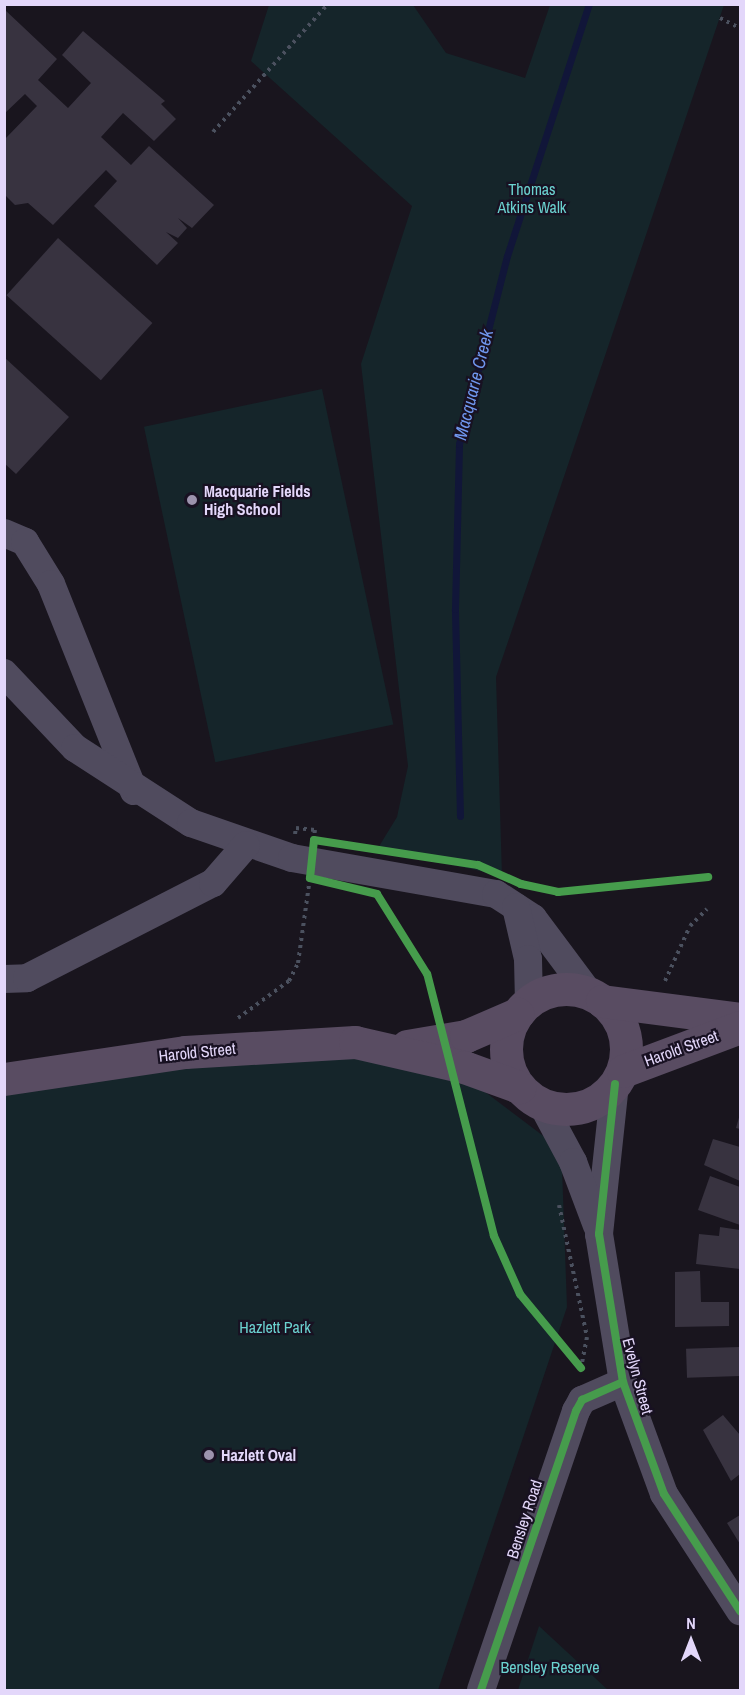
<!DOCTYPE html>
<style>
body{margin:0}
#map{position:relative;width:745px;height:1695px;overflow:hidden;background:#19151e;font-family:"Archivo Narrow",sans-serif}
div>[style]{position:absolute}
.green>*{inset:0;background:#15252a;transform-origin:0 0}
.stream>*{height:7px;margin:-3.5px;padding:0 3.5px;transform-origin:3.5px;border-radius:3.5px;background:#111639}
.building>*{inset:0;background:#383340;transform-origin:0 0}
.path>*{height:4px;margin-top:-2px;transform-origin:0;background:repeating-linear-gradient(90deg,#4b515f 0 3px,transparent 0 7.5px)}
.minor>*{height:28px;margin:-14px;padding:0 14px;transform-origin:14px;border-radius:14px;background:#504b5e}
.major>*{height:33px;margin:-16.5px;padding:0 16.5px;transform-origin:16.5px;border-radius:16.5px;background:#594c62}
.major>.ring{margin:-16.5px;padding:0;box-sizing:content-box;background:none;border:33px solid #594c62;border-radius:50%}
.cycleway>*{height:8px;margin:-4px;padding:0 4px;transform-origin:4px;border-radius:4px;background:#469c4c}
.dots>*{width:16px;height:16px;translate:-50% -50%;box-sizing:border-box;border:3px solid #181122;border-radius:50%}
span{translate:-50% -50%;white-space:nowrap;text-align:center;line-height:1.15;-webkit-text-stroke:4.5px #181122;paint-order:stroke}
.park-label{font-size:16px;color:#6bd2d0}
.poi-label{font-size:16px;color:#e3d7fa;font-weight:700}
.left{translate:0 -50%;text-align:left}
.street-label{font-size:16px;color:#e3d7fa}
.water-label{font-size:18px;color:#7097ef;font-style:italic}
.frame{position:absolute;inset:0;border:6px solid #e3d7fa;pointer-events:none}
.north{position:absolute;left:661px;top:1611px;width:60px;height:60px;-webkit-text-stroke:4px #181122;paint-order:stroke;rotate:0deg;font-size:16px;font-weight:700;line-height:24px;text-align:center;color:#e3d7fa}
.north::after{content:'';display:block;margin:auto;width:21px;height:27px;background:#e3d7fa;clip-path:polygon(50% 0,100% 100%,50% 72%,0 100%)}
</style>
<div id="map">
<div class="green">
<i style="clip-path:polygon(269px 5px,413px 5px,446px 53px,525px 78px,550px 5px,724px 5px,496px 677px,502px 876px,378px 848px,397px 817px,408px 766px,361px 364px,412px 206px,251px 61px)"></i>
<i style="left:322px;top:389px;width:343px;height:182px;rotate:78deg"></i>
<i style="clip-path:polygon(332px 1055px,464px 1076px,546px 1138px,562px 1168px,567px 1307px,438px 1690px,5px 1690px,5px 1093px,240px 1057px)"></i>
<i style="clip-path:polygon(539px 1626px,608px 1690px,518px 1690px)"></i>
</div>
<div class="stream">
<i style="left:460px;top:816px;width:207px;rotate:-91.4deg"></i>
<i style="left:455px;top:609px;width:165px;rotate:-88.6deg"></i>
<i style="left:459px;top:444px;width:194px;rotate:-75.7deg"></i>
<i style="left:507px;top:256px;width:265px;rotate:-72deg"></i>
</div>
<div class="building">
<i style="clip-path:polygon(4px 9px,57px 59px,38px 80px,68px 108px,91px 83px,62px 55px,83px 31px,165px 101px,161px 104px,176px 119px,154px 141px,123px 113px,101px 137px,131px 165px,149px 146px,214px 205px,192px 228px,178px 218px,187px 228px,178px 238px,166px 232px,178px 243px,157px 265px,94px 206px,117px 181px,106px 170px,53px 225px,28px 203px,15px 205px,6px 196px,4px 140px,37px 106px,25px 94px,4px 114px)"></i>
<i style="left:58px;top:238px;width:127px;height:77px;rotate:42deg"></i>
<i style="clip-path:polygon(4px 357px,69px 417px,16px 474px,4px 463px)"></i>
<i style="clip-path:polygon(740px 1114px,740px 1129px,736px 1128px)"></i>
<i style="clip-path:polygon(713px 1139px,740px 1147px,740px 1181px,704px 1165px)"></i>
<i style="clip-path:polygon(710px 1176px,740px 1187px,740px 1225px,698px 1210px)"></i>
<i style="clip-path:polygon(720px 1227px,740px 1230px,740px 1269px,696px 1264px,699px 1234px,719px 1236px)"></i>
<i style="clip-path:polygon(700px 1271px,701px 1302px,729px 1302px,729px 1326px,675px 1327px,675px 1272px)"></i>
<i style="left:739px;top:1347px;width:29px;height:53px;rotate:88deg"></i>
<i style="clip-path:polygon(723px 1415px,740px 1435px,740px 1474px,731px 1481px,703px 1430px)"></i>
<i style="clip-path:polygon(740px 1515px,740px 1544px,727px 1523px)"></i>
</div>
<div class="path">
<i style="left:720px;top:18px;width:22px;rotate:27deg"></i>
<i style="left:213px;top:132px;width:172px;rotate:-48.1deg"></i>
<i style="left:295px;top:834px;width:6px;rotate:-81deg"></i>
<i style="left:296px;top:828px;width:19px;rotate:6deg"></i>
<i style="left:315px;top:830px;width:6px;rotate:99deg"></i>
<i style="left:665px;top:981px;width:60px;rotate:-65.6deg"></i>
<i style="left:690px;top:926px;width:24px;rotate:-45deg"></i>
<i style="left:238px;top:1018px;width:63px;rotate:-36deg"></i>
<i style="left:289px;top:981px;width:20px;rotate:-63deg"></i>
<i style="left:298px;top:963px;width:79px;rotate:-82deg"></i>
<i style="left:559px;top:1205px;width:135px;rotate:78deg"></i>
<i style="left:587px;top:1337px;width:32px;rotate:101deg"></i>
</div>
<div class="minor">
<i style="left:4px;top:533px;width:23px;rotate:23deg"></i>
<i style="left:25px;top:542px;width:49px;rotate:58.2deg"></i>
<i style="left:51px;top:584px;width:223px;rotate:68.2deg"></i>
<i style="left:4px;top:673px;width:103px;rotate:46.6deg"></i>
<i style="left:75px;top:748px;width:138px;rotate:32.9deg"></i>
<i style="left:191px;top:823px;width:107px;rotate:19.1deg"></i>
<i style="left:292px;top:858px;width:207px;rotate:10deg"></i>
<i style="left:496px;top:894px;width:44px;rotate:33deg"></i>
<i style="left:533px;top:918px;width:94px;rotate:53.3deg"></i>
<i style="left:516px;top:907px;width:53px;rotate:77deg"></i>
<i style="left:528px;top:959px;width:43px;rotate:88.7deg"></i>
<i style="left:4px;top:979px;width:23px;rotate:-2deg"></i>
<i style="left:27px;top:978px;width:209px;rotate:-27.1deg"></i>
<i style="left:213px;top:883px;width:50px;rotate:-49deg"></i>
<i style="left:615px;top:1084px;width:151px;rotate:96.1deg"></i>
<i style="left:599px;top:1234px;width:150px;rotate:80.8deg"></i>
<i style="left:623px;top:1382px;width:119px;rotate:69.9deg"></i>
<i style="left:664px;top:1494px;width:140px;rotate:57deg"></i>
<i style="left:543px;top:1106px;width:64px;rotate:61.8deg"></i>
<i style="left:573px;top:1162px;width:68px;rotate:69.4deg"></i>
<i style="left:481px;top:1690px;width:295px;rotate:-71.2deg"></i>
<i style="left:576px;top:1411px;width:13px;rotate:-61deg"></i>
<i style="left:582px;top:1400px;width:45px;rotate:-23.7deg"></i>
</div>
<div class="major">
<i class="ring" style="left:506px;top:989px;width:87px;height:87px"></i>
<i style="left:602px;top:1001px;width:139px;rotate:7.4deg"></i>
<i style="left:407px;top:1046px;width:60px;rotate:-9.6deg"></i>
<i style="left:466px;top:1036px;width:56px;rotate:-23.3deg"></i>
<i style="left:623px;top:1071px;width:125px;rotate:-20.6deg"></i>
<i style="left:4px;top:1079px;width:183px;rotate:-8.5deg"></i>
<i style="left:185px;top:1052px;width:170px;rotate:-3.4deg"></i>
<i style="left:355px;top:1042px;width:112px;rotate:12.9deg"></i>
<i style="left:464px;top:1067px;width:59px;rotate:20deg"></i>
</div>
<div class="cycleway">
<i style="left:615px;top:1084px;width:151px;rotate:96.1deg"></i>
<i style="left:599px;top:1234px;width:150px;rotate:80.8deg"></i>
<i style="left:623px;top:1382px;width:119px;rotate:69.9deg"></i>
<i style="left:664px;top:1494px;width:140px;rotate:57deg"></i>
<i style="left:581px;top:1368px;width:96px;rotate:-129.5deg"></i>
<i style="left:520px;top:1294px;width:64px;rotate:-114.1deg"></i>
<i style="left:494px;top:1236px;width:270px;rotate:-104.3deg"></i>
<i style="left:427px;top:974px;width:94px;rotate:-122deg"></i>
<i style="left:377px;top:894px;width:69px;rotate:-166.6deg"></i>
<i style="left:310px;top:878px;width:38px;rotate:-84deg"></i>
<i style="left:314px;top:840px;width:166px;rotate:8.7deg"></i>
<i style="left:478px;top:865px;width:47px;rotate:23.8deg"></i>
<i style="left:521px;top:884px;width:38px;rotate:12deg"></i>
<i style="left:558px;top:892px;width:151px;rotate:-5.7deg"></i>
<i style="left:481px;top:1690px;width:295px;rotate:-71.2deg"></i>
<i style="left:576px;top:1411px;width:13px;rotate:-61deg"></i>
<i style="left:582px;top:1400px;width:45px;rotate:-23.7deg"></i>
</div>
<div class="dots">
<i style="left:192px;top:500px;background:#9c93ad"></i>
<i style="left:209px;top:1455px;background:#9c93ad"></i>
</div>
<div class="park-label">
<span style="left:532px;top:198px">Thomas<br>Atkins Walk</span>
<span style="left:275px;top:1327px">Hazlett Park</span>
<span style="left:550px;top:1667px">Bensley Reserve</span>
</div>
<div class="poi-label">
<span class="left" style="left:204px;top:500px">Macquarie Fields<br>High School</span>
<span class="left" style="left:221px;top:1455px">Hazlett Oval</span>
</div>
<div class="street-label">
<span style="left:681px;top:1048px;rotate:-20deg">Harold Street</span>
<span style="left:197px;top:1052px;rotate:-6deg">Harold Street</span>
<span style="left:638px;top:1376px;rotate:75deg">Evelyn Street</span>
<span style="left:524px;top:1519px;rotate:-72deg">Bensley Road</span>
</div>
<div class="water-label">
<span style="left:474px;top:385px;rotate:-76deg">Macquarie Creek</span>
</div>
<div class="frame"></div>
<div class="north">N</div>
</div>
